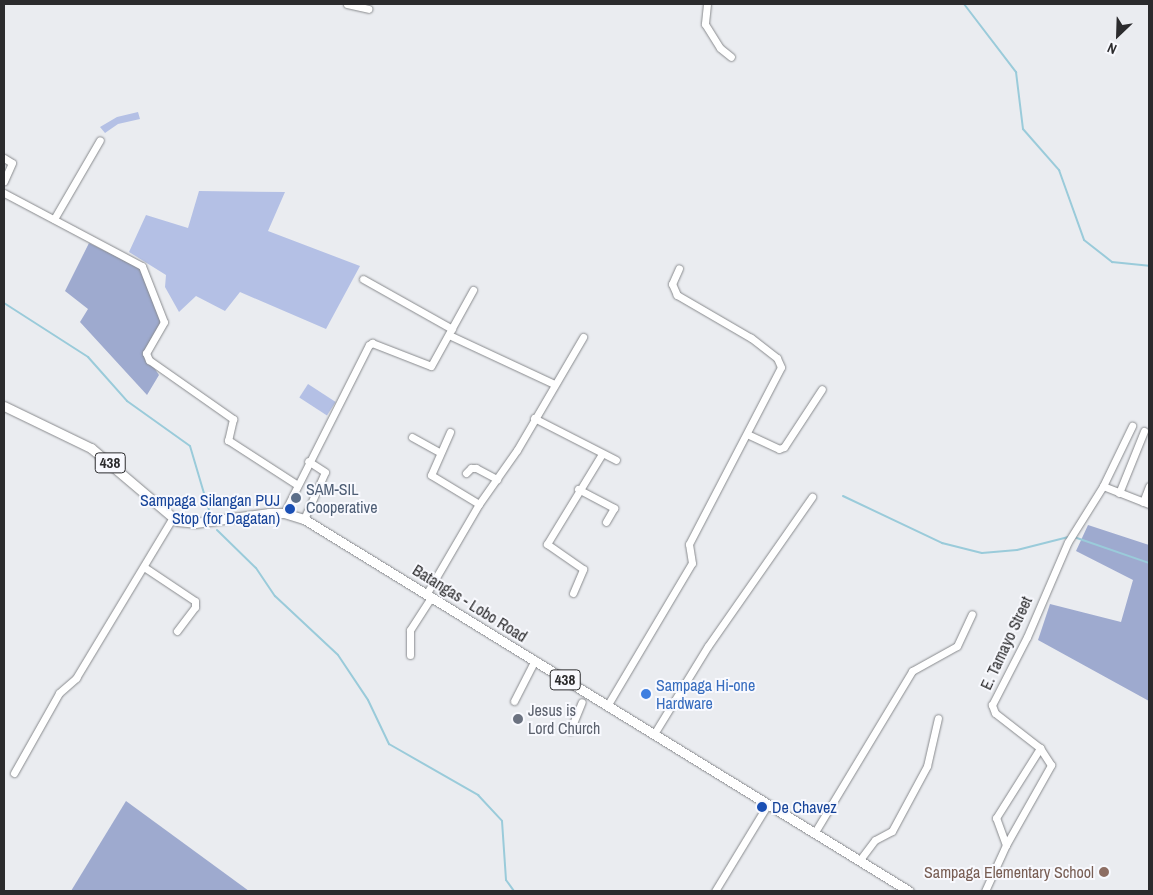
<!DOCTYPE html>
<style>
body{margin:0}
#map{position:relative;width:1153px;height:895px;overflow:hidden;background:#eaecf0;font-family:"Archivo Narrow",sans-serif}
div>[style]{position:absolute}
.green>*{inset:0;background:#b4c0e5;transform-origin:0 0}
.forest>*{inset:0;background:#9eaacf}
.stream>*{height:2px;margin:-1px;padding:0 1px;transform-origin:1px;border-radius:1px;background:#9acbda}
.roads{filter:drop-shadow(0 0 1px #888a8d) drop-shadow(0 0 1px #888a8d)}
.minor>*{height:7px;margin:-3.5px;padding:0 3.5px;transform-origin:3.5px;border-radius:3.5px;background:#fff}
.major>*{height:9px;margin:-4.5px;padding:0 4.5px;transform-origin:4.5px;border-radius:4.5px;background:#fff}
.dots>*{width:14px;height:14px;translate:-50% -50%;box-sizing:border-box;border:2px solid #f8f9fe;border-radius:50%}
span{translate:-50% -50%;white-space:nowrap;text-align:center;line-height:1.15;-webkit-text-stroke:4px #f8f9fe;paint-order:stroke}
.shield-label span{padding:1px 4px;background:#f8f9fe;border:1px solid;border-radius:4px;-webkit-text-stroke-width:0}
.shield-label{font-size:15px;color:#2b2b2d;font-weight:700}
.service-label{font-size:16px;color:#4e5e75}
.left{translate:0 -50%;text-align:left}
.transit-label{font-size:16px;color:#164399}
.right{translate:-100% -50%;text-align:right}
.street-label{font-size:16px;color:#2b2b2d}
.shop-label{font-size:16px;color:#366cbe}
.worship-label{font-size:16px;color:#5b616d}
.education-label{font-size:16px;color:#785e54}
.frame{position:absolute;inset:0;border:5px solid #2b2b2d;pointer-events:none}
.north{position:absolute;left:1093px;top:10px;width:50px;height:50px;-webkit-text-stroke:4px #f8f9fe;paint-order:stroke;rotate:204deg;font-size:14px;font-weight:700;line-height:20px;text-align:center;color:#2b2b2d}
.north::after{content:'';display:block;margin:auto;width:18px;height:22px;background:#2b2b2d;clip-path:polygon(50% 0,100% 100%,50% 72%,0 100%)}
</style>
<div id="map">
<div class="green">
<i style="clip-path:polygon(138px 112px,140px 119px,118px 124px,105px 133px,100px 127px,117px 117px)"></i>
<i style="clip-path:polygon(199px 191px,285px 192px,268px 231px,360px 266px,326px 329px,240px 292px,225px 311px,196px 296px,179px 312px,165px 287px,166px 275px,129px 252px,146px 215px,188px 228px)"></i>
<i style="left:308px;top:384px;width:33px;height:16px;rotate:33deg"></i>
</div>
<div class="forest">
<i style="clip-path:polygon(89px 243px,142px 269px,163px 321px,145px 354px,159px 375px,147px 395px,80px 322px,88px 309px,65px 291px)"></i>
<i style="clip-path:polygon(1088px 525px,1149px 545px,1149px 701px,1038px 640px,1050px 604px,1121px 622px,1133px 580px,1076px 551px)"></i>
<i style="clip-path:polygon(126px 801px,249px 891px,71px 891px)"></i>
</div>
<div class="stream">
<i style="left:964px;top:4px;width:86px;rotate:52.6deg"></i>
<i style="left:1016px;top:72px;width:57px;rotate:83deg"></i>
<i style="left:1023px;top:129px;width:55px;rotate:48.7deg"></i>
<i style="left:1059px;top:170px;width:74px;rotate:70.3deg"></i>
<i style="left:1084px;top:240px;width:36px;rotate:38deg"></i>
<i style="left:1112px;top:262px;width:37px;rotate:6deg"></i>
<i style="left:4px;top:303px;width:100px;rotate:32.7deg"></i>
<i style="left:88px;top:357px;width:59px;rotate:48.4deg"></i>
<i style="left:127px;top:401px;width:77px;rotate:35.5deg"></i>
<i style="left:190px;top:446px;width:67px;rotate:73.5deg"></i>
<i style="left:843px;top:496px;width:110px;rotate:25.4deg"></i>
<i style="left:942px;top:543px;width:41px;rotate:14deg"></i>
<i style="left:982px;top:553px;width:35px;rotate:-5deg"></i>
<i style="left:1017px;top:550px;width:53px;rotate:-14.3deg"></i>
<i style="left:217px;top:530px;width:54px;rotate:44.3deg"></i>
<i style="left:256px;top:568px;width:34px;rotate:56deg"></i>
<i style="left:275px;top:596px;width:86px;rotate:43.1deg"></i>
<i style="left:338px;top:655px;width:54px;rotate:56.3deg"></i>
<i style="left:368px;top:700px;width:49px;rotate:64.5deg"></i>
<i style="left:389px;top:744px;width:103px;rotate:29.8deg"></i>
<i style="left:478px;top:795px;width:35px;rotate:47deg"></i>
<i style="left:502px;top:821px;width:59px;rotate:86.1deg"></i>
<i style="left:506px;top:880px;width:14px;rotate:54deg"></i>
<i style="left:1074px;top:537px;width:79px;rotate:19.1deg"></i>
</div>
<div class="roads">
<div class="minor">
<i style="left:347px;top:4px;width:22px;rotate:13deg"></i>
<i style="left:707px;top:4px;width:20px;rotate:96deg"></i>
<i style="left:705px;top:24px;width:28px;rotate:58deg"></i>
<i style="left:720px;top:48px;width:14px;rotate:39deg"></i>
<i style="left:4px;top:158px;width:9px;rotate:32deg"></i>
<i style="left:12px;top:163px;width:20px;rotate:114deg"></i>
<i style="left:4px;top:193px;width:156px;rotate:27.9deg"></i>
<i style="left:142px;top:266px;width:60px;rotate:68.6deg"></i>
<i style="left:164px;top:322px;width:36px;rotate:120deg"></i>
<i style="left:146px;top:353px;width:8px;rotate:67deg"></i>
<i style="left:149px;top:360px;width:103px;rotate:35.1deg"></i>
<i style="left:233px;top:419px;width:22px;rotate:103deg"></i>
<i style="left:228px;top:440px;width:81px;rotate:32.9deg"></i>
<i style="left:54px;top:219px;width:91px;rotate:-59.8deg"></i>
<i style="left:363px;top:279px;width:102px;rotate:29.3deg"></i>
<i style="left:449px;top:335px;width:116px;rotate:25deg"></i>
<i style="left:534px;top:418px;width:92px;rotate:27.1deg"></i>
<i style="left:450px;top:432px;width:47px;rotate:113.8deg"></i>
<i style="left:431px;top:475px;width:56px;rotate:31.1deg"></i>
<i style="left:747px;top:434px;width:35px;rotate:25deg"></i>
<i style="left:779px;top:449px;width:5px;rotate:-22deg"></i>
<i style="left:784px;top:447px;width:69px;rotate:-56.8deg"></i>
<i style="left:412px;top:437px;width:31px;rotate:29deg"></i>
<i style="left:466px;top:473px;width:7px;rotate:-45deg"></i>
<i style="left:471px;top:468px;width:5px"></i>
<i style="left:476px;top:468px;width:24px;rotate:28deg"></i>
<i style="left:1103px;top:486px;width:49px;rotate:21.4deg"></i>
<i style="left:578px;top:489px;width:41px;rotate:27.8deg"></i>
<i style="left:614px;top:508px;width:16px;rotate:120deg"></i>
<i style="left:1119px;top:493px;width:67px;rotate:-68deg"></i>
<i style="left:1143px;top:502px;width:17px;rotate:-69deg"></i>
<i style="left:284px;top:513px;width:188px;rotate:-63.2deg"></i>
<i style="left:369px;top:345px;width:4px;rotate:-34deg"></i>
<i style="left:372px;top:343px;width:63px;rotate:21.3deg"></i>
<i style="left:431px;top:366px;width:87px;rotate:-61.1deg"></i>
<i style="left:304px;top:519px;width:51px;rotate:-65.9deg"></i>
<i style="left:325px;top:472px;width:20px;rotate:-147deg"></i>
<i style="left:144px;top:567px;width:61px;rotate:33.7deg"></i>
<i style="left:195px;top:601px;width:6px;rotate:90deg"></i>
<i style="left:195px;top:607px;width:30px;rotate:127deg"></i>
<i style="left:427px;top:593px;width:103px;rotate:-59.7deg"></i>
<i style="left:479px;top:504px;width:66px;rotate:-54.9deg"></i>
<i style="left:517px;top:450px;width:131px;rotate:-59.7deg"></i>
<i style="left:573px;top:593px;width:26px;rotate:-67deg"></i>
<i style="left:583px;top:569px;width:44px;rotate:-145.2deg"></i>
<i style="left:547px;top:544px;width:105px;rotate:-58.6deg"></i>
<i style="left:410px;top:655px;width:25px;rotate:-90deg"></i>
<i style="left:410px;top:630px;width:40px;rotate:-57.1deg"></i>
<i style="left:514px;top:701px;width:46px;rotate:-62.9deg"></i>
<i style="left:607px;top:706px;width:166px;rotate:-59.3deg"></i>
<i style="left:692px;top:563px;width:19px;rotate:-99deg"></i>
<i style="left:689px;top:544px;width:199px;rotate:-62.5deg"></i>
<i style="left:781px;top:367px;width:10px;rotate:-114deg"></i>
<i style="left:777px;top:358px;width:33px;rotate:-142deg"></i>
<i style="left:751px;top:338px;width:86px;rotate:-149.8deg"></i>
<i style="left:677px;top:295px;width:12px;rotate:-114deg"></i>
<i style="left:672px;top:284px;width:17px;rotate:-66deg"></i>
<i style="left:570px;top:731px;width:31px;rotate:-68deg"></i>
<i style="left:654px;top:734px;width:103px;rotate:-58.5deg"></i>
<i style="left:708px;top:646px;width:182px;rotate:-55.1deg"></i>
<i style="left:14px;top:773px;width:92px;rotate:-60.6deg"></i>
<i style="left:59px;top:693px;width:23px;rotate:-41deg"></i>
<i style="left:76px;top:678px;width:186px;rotate:-58.9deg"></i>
<i style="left:815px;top:832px;width:188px;rotate:-58.9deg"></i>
<i style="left:912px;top:671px;width:51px;rotate:-29.1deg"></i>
<i style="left:957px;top:646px;width:35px;rotate:-65deg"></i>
<i style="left:1006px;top:845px;width:29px;rotate:-110deg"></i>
<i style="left:996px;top:818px;width:83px;rotate:-57.8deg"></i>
<i style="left:859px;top:861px;width:26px;rotate:-53deg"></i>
<i style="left:875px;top:840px;width:19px;rotate:-28deg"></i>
<i style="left:892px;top:831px;width:74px;rotate:-61.7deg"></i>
<i style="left:927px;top:766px;width:49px;rotate:-77.1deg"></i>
<i style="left:715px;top:891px;width:102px;rotate:-58.7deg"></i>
<i style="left:985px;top:891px;width:51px;rotate:-65.5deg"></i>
<i style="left:1006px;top:845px;width:92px;rotate:-60.6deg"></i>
<i style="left:1051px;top:765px;width:20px;rotate:-123deg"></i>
<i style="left:1040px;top:748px;width:57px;rotate:-142.1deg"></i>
<i style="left:995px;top:713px;width:9px;rotate:-111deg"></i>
<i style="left:992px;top:705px;width:76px;rotate:-62.8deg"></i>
<i style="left:1027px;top:637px;width:103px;rotate:-66.7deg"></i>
<i style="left:1068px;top:542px;width:66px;rotate:-58deg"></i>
<i style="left:1103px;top:486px;width:67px;rotate:-64.2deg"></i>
</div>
<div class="major">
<i style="left:4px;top:406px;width:97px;rotate:25.8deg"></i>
<i style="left:91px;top:448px;width:113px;rotate:40.3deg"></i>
<i style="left:177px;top:521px;width:18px;rotate:6deg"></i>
<i style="left:195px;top:523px;width:75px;rotate:-7.7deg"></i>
<i style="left:269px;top:513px;width:15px"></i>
<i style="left:284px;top:513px;width:21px;rotate:17deg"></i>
<i style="left:304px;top:519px;width:710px;rotate:31.59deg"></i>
</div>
</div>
<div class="dots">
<i style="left:296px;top:498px;background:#5c6f8a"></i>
<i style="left:290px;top:509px;background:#1a4fb4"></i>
<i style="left:646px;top:694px;background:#3f7fe0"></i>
<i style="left:518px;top:719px;background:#6b7280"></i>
<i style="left:762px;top:807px;background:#1a4fb4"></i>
<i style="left:1104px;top:872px;background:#8d6e63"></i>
</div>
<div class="shield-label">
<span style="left:110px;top:463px">438</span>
<span style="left:565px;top:680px">438</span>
</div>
<div class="service-label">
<span class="left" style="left:306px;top:498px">SAM-SIL<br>Cooperative</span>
</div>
<div class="transit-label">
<span class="right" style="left:280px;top:509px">Sampaga Silangan PUJ<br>Stop (for Dagatan)</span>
<span class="left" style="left:772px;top:807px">De Chavez</span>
</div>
<div class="street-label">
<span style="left:470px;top:603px;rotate:32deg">Batangas - Lobo Road</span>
<span style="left:1006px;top:643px;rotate:-65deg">E. Tamayo Street</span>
</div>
<div class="shop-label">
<span class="left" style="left:656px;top:694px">Sampaga Hi-one<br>Hardware</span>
</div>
<div class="worship-label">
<span class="left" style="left:528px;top:719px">Jesus is<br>Lord Church</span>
</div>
<div class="education-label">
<span class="right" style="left:1094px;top:872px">Sampaga Elementary School</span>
</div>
<div class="frame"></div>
<div class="north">N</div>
</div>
